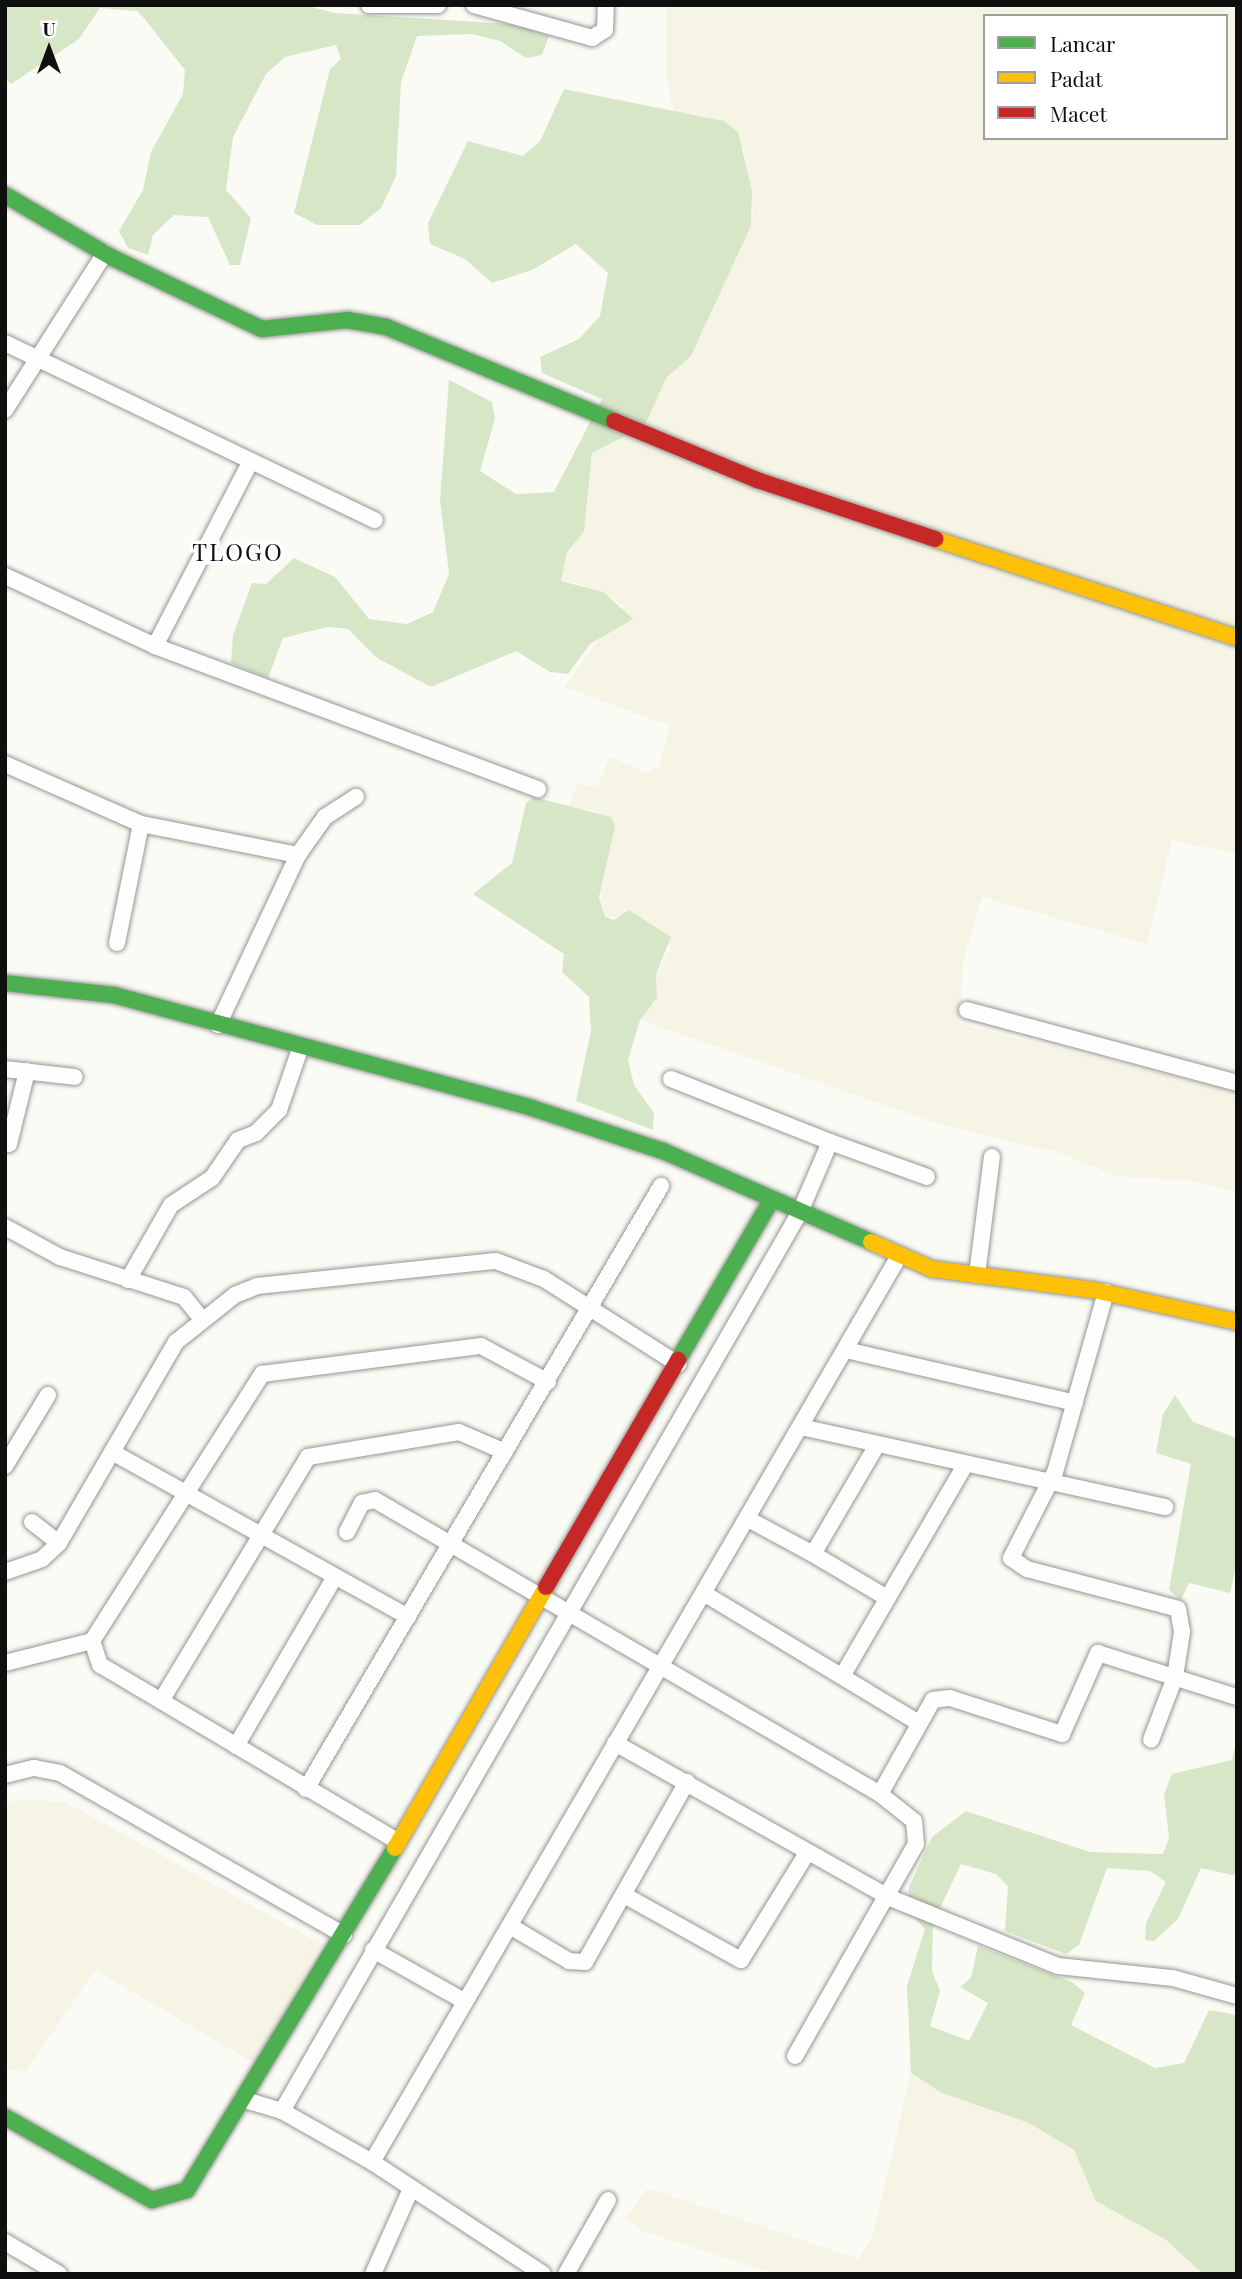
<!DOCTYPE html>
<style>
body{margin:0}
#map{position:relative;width:1242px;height:2279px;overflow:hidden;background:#fbfbf6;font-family:"Playfair Display",serif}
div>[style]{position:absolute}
.farmland>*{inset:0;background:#f6f4e4}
.forest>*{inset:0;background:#d6e6c7}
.roads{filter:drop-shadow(0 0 2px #959593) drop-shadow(0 0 2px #959593)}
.street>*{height:16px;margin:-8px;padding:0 8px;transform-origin:8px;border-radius:8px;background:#fefefe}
.fast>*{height:16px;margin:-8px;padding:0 8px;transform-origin:8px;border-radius:8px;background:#4caf50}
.slow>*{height:16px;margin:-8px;padding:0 8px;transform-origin:8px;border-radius:8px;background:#ffc107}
.jam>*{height:16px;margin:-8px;padding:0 8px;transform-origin:8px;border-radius:8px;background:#c62828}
span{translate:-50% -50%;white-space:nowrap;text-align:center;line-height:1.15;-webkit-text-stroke:7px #fff;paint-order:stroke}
.quarter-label{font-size:24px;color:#0f0f0f;letter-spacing:2px}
.frame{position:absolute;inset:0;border:7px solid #0f0f0f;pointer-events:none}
.legend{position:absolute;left:983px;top:14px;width:245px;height:126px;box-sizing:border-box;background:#fff;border:2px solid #9f9f9f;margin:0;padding:9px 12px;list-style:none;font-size:21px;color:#0f0f0f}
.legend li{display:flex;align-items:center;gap:14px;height:35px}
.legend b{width:35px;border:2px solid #9f9f9f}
.north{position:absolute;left:14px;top:14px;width:70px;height:70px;-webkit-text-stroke:5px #fff;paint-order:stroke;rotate:0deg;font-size:19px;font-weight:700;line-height:28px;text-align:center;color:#0f0f0f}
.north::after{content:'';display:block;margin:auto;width:24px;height:32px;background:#0f0f0f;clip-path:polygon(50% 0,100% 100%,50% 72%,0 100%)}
</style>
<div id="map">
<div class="farmland">
<i style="clip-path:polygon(evenodd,666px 5px,1237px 5px,1237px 854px,1172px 840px,1147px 944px,982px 897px,963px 962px,960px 1024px,1237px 1092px,1237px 1192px,1195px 1181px,1116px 1176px,1057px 1152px,945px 1126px,640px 1020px,657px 998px,656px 974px,671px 946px,623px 916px,605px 917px,599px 888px,615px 826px,595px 811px,568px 807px,577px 784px,597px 787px,610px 757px,648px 773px,659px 766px,670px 726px,564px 687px,624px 605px,577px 582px,560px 581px,561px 570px,585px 523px,592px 453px,617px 442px,666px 378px,691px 356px,751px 226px,753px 209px,744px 148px,708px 116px,674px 112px,666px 78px,666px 5px,985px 16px,1226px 16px,1226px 138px,985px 138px,985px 16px)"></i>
<i style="clip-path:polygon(25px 1799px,65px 1802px,321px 1944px,256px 2064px,95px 1970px,26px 2072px,5px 2068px,5px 1805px)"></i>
<i style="clip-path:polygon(911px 2073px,942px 2093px,1029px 2123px,1074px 2150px,1097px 2201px,1165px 2240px,1203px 2274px,775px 2274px,642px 2231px,625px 2218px,648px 2188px,859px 2259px,873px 2235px)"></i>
</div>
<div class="forest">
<i style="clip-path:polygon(5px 5px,305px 5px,334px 13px,512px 24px,549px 36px,542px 55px,526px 58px,500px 41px,472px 34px,417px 36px,401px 82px,396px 176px,381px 208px,360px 225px,317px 225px,294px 213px,330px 69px,341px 59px,336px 45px,285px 57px,266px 74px,233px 137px,226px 190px,251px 218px,240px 265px,230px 265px,208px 217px,174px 215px,153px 235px,148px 255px,128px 248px,119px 231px,143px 190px,151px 152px,183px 94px,185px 70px,143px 17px,137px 11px,100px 8px,79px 39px,11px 84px,5px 79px)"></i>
<i style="clip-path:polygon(564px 89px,724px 121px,738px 132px,752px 191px,751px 226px,691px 356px,666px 378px,644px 427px,592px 453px,584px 531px,567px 553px,561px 581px,603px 592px,633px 619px,590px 644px,568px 674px,550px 672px,516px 651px,431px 687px,377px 658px,348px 629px,327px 627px,283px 638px,268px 678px,231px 663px,233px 635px,252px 583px,266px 584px,294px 558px,335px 577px,369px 619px,407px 624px,433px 612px,449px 574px,440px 500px,449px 380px,492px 402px,495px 419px,480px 471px,516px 494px,554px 492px,602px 399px,542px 373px,540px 357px,579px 339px,600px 316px,608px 273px,576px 244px,532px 270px,492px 283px,465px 259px,430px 244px,428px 223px,468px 141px,523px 156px,540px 141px)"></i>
<i style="clip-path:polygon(534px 797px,611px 817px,615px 826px,599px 897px,605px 917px,614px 920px,629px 910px,671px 937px,656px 974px,657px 998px,640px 1020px,628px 1060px,634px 1085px,654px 1113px,653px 1130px,576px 1101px,591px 1031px,589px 997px,562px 972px,564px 954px,473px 894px,512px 863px,526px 803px)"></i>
<i style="clip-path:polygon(1175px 1395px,1193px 1422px,1237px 1438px,1237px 1563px,1230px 1593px,1189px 1583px,1181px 1600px,1169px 1590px,1191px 1464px,1156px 1453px,1163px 1414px)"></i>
<i style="clip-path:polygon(1237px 1739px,1237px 1876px,1201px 1868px,1178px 1919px,1154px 1941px,1145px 1940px,1146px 1923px,1166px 1882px,1150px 1871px,1107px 1868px,1079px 1945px,1066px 1954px,1005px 1931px,1008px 1886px,996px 1874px,961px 1864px,933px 1923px,932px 1971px,940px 1991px,930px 2026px,969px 2041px,988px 2003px,960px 1987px,971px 1978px,978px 1946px,1072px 1982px,1085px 1993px,1071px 2025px,1155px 2068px,1184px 2063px,1209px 2010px,1237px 2015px,1237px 2274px,1203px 2274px,1166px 2240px,1096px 2201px,1074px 2150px,1029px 2123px,942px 2093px,911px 2073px,907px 1986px,925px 1929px,907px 1910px,909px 1887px,932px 1837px,966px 1811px,1090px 1852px,1163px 1854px,1169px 1838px,1164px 1794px,1172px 1774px,1232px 1760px)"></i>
</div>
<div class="roads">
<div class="street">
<i style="left:369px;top:5px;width:69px"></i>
<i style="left:474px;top:5px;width:123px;rotate:15.6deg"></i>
<i style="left:592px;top:38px;width:15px;rotate:-32deg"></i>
<i style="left:605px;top:30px;width:25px;rotate:-88deg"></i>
<i style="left:5px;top:343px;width:410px;rotate:25.6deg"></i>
<i style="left:5px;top:410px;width:186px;rotate:-57.5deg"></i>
<i style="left:5px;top:576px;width:166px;rotate:25deg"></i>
<i style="left:155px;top:646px;width:409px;rotate:20.5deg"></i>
<i style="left:155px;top:646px;width:206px;rotate:-62.6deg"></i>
<i style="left:5px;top:764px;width:149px;rotate:23.8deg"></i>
<i style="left:141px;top:824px;width:160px;rotate:11.2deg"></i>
<i style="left:117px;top:943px;width:121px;rotate:-78.6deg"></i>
<i style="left:967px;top:1010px;width:280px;rotate:15.1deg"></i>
<i style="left:218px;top:1025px;width:188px;rotate:-64.8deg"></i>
<i style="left:298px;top:855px;width:47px;rotate:-54.6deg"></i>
<i style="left:325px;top:817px;width:37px;rotate:-33deg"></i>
<i style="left:5px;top:1069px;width:70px;rotate:6.5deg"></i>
<i style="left:671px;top:1079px;width:171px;rotate:21.6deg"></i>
<i style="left:9px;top:1144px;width:75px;rotate:-76.1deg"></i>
<i style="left:5px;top:1227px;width:63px;rotate:28.6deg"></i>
<i style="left:60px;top:1257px;width:130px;rotate:17.9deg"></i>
<i style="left:184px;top:1297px;width:28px;rotate:51deg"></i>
<i style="left:977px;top:1275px;width:119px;rotate:-82.8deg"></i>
<i style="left:128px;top:1280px;width:86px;rotate:-60.2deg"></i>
<i style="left:171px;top:1205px;width:49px;rotate:-33.4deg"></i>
<i style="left:212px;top:1178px;width:46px;rotate:-55.6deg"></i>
<i style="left:238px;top:1140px;width:19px;rotate:-21deg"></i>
<i style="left:256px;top:1133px;width:33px;rotate:-45deg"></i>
<i style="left:279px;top:1110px;width:65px;rotate:-71deg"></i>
<i style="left:1106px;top:1292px;width:187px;rotate:105.8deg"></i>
<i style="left:1055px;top:1472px;width:97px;rotate:117.1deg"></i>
<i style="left:1011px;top:1558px;width:19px;rotate:35deg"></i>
<i style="left:1027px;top:1569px;width:156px;rotate:14.8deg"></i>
<i style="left:1178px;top:1609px;width:23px;rotate:80deg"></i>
<i style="left:1182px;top:1632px;width:46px;rotate:98.8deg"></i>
<i style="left:1175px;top:1677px;width:67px;rotate:110.9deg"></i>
<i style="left:846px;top:1350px;width:235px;rotate:13deg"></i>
<i style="left:801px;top:1427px;width:373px;rotate:12.4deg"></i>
<i style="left:877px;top:1445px;width:126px;rotate:120.4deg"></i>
<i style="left:813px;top:1554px;width:86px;rotate:30.7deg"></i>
<i style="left:112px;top:1452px;width:339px;rotate:29.1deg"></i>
<i style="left:5px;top:1466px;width:83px;rotate:-58.8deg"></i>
<i style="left:748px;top:1519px;width:74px;rotate:28.3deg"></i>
<i style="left:32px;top:1522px;width:34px;rotate:38deg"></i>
<i style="left:347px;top:1532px;width:33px;rotate:-63deg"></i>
<i style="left:362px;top:1503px;width:13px;rotate:-13deg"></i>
<i style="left:375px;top:1500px;width:584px;rotate:30.21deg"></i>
<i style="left:880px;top:1794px;width:43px;rotate:38.5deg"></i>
<i style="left:914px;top:1821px;width:23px;rotate:85deg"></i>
<i style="left:916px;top:1844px;width:244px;rotate:119.7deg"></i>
<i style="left:5px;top:1572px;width:39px;rotate:-19deg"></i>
<i style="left:42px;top:1559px;width:23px;rotate:-43deg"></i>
<i style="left:59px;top:1543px;width:233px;rotate:-59.8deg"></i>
<i style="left:176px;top:1342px;width:75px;rotate:-38.5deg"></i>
<i style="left:235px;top:1295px;width:24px;rotate:-22deg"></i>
<i style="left:257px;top:1286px;width:240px;rotate:-6deg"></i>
<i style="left:496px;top:1261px;width:51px;rotate:20.6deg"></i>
<i style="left:544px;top:1279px;width:159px;rotate:32.4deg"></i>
<i style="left:705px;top:1594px;width:248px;rotate:31.1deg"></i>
<i style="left:5px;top:1663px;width:90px;rotate:-14.2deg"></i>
<i style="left:844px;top:1673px;width:241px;rotate:-59.8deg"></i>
<i style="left:161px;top:1701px;width:285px;rotate:-58.9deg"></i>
<i style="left:308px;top:1457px;width:153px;rotate:-9.4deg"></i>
<i style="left:459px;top:1432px;width:50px;rotate:23.5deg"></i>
<i style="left:615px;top:1743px;width:313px;rotate:29.4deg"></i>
<i style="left:888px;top:1897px;width:183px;rotate:22.1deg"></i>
<i style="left:1058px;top:1966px;width:116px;rotate:6deg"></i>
<i style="left:1173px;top:1978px;width:66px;rotate:15.7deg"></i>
<i style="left:236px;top:1746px;width:194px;rotate:-59.7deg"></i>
<i style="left:5px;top:1775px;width:30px;rotate:-14deg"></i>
<i style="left:34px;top:1768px;width:26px;rotate:11deg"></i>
<i style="left:60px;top:1773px;width:327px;rotate:29.7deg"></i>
<i style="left:306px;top:1789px;width:700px;rotate:-59.51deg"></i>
<i style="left:880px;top:1794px;width:108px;rotate:-60.6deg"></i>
<i style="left:933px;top:1700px;width:17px;rotate:-7deg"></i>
<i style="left:950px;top:1698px;width:118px;rotate:17.8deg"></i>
<i style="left:1062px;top:1734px;width:89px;rotate:-66deg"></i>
<i style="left:1098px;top:1653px;width:146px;rotate:17.6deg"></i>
<i style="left:397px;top:1841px;width:345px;rotate:-149.3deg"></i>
<i style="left:100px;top:1665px;width:25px;rotate:-108deg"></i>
<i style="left:92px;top:1641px;width:317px;rotate:-57.5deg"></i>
<i style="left:262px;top:1374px;width:221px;rotate:-7.3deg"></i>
<i style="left:481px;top:1346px;width:76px;rotate:28.2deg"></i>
<i style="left:624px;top:1895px;width:134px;rotate:29.1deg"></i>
<i style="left:741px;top:1960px;width:126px;rotate:-58.3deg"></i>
<i style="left:510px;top:1926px;width:69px;rotate:30.7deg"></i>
<i style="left:569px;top:1961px;width:16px;rotate:4deg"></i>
<i style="left:585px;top:1962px;width:207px;rotate:-60.5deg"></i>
<i style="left:373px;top:1950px;width:104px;rotate:29.3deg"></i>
<i style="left:242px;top:2099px;width:42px;rotate:16.7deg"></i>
<i style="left:282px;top:2111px;width:103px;rotate:29.5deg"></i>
<i style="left:372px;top:2162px;width:204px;rotate:33.2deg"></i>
<i style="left:282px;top:2111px;width:1038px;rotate:-60.05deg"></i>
<i style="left:800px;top:1212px;width:76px;rotate:-66.8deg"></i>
<i style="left:830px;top:1142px;width:103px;rotate:19.8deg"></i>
<i style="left:372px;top:2162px;width:1046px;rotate:-59.81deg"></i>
<i style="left:5px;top:2242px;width:63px;rotate:30.7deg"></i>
<i style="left:373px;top:2274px;width:93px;rotate:-65.9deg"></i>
<i style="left:566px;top:2274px;width:85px;rotate:-60.4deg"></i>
</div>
<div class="fast">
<i style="left:5px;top:195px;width:125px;rotate:30.3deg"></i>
<i style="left:113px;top:258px;width:165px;rotate:25.5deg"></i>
<i style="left:262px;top:329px;width:85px;rotate:-6deg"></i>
<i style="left:347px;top:320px;width:40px;rotate:10deg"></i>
<i style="left:386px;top:327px;width:247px;rotate:22.4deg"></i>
<i style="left:5px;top:983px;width:110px;rotate:6.3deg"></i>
<i style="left:114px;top:995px;width:433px;rotate:15.1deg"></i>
<i style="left:532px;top:1108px;width:138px;rotate:18.2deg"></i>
<i style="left:663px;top:1151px;width:227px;rotate:23.6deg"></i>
<i style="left:678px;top:1360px;width:184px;rotate:-59.7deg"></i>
<i style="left:5px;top:2117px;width:169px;rotate:29.5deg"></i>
<i style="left:152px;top:2200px;width:36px;rotate:-16deg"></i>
<i style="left:187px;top:2190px;width:400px;rotate:-58.7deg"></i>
</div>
<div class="slow">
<i style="left:935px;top:539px;width:318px;rotate:18.1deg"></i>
<i style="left:871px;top:1242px;width:67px;rotate:23.9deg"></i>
<i style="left:932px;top:1269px;width:163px;rotate:7.4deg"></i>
<i style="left:1094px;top:1290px;width:147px;rotate:12.6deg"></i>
<i style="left:395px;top:1848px;width:302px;rotate:-59.9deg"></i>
</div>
<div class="jam">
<i style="left:614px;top:421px;width:155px;rotate:22.4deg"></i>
<i style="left:757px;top:480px;width:188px;rotate:18.3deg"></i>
<i style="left:546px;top:1587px;width:263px;rotate:-59.8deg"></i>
</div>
</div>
<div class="quarter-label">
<span style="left:238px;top:552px">TLOGO</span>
</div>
<div class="frame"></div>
<ul class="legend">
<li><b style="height:9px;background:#4caf50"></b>Lancar</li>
<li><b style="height:9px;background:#ffc107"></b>Padat</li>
<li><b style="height:9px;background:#c62828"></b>Macet</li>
</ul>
<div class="north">U</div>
</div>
